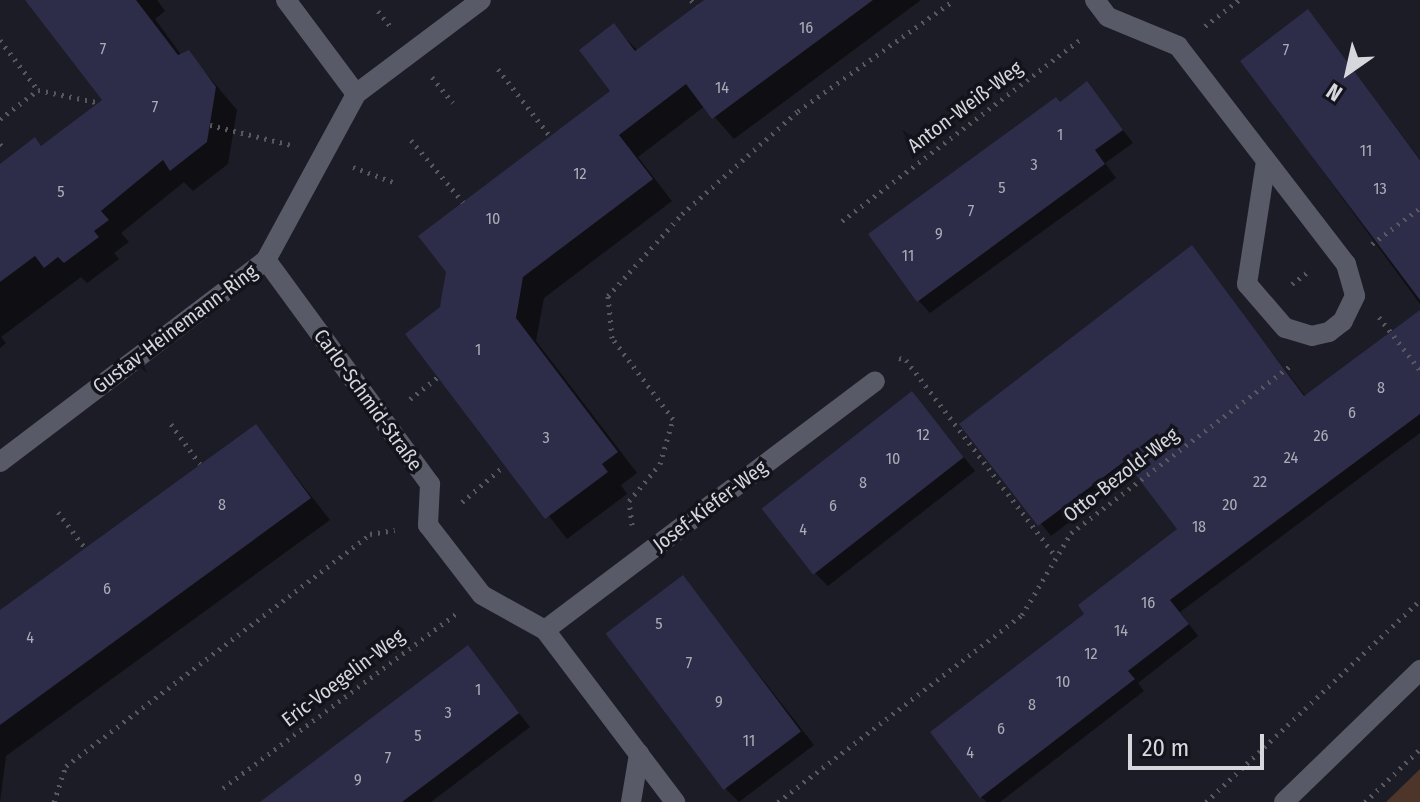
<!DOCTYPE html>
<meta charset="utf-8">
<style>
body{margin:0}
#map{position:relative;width:1420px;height:802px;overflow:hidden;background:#1b1c25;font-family:"Fira Sans Condensed",sans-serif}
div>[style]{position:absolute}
.green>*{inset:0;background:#4e3529}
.shadow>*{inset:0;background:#0007}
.building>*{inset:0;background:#2d2c49;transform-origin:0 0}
.path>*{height:5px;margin-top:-2.5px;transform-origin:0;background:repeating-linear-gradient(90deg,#56575f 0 2px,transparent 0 8px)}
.minor>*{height:20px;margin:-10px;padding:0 10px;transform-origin:10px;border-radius:10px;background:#595a68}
span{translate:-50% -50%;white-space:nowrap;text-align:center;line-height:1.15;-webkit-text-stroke:7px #12131b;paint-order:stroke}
.number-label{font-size:16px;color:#acacb8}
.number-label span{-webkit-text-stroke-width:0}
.street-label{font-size:20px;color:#d6d7dd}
.north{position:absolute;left:1308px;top:32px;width:80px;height:80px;-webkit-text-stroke:6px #12131b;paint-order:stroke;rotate:214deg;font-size:22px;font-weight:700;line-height:32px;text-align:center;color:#d6d7dd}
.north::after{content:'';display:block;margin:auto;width:28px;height:36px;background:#d6d7dd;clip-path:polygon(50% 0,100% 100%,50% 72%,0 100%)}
.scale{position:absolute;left:1128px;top:734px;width:136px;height:36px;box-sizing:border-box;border:4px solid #d6d7dd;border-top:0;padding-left:10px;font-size:24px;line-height:28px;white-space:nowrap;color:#d6d7dd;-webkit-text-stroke:6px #12131b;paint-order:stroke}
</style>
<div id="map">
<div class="green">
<i style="clip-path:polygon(1420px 769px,1420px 802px,1386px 802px)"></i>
</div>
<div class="shadow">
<i style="clip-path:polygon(28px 0,157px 0,165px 11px,155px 19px,182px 56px,189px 53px,237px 110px,228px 164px,193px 191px,184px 182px,121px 233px,129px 242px,114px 253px,119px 259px,87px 283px,81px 277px,1px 337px,6px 343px,0 348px,0 166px,35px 140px,43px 147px,105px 100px)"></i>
<i style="clip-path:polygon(708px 0,921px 0,734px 139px,705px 106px,638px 157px,672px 201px,544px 298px,536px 341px,637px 473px,621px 485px,627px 494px,567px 539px,407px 335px,442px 308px,613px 91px,614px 26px,638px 51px)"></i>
<i style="clip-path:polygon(1308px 12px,1420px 159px,1420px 304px,1243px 62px)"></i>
<i style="clip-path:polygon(1087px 84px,1133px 143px,1105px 163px,1116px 178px,930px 313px,918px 300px,1060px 104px)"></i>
<i style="clip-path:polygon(1192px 248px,1306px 397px,1420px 313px,1420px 433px,1180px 612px,1198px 636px,1138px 683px,1144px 691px,1000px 802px,987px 802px,981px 797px,1087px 614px,1180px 530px,1136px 472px,1051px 536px,962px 425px)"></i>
<i style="clip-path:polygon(912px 393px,975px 471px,828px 586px,815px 573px)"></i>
<i style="clip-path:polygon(256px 426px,330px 520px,6px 756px,0 802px,0 612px)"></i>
<i style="clip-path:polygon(683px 578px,814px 745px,739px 802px,726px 789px)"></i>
<i style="clip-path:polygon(467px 648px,530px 727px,431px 802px,263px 802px)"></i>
</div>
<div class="building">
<i style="clip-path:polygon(25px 0,136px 0,178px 55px,189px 50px,216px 87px,207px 142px,170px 171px,163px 160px,101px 211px,109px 220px,94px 231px,99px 237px,64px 263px,58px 257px,44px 268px,35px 256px,0 282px,0 164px,35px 137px,41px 146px,102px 100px)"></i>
<i style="clip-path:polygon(704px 0,873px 0,712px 119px,686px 84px,619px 135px,653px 179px,523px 277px,516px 318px,618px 452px,602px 464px,608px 472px,545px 519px,405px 334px,440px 307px,443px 288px,446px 272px,418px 236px,610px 91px,579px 50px,614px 23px,635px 51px)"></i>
<i style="clip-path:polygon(1308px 9px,1420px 160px,1420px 300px,1240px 61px)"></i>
<i style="clip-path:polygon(1087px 81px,1123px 130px,1095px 150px,1105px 164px,917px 302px,868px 234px,1056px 97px,1060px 102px)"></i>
<i style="clip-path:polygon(1192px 245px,1304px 396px,1420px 310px,1420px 414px,1170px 600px,1189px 624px,1128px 671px,1135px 679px,980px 798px,930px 732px,1084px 614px,1078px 605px,1177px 529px,1125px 461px,1038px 526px,959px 424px)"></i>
<i style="left:912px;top:391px;width:84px;height:191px;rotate:52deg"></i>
<i style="clip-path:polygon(256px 424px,311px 498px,0 725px,0 610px)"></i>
<i style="left:683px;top:575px;width:196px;height:97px;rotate:53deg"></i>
<i style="clip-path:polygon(468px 645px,519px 713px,462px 757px,402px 802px,260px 802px)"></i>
</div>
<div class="path">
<i style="left:691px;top:0;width:8px;rotate:50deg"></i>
<i style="left:378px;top:11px;width:19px;rotate:51deg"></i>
<i style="left:1205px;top:26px;width:43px;rotate:-37.4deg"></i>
<i style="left:0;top:40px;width:63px;rotate:52.8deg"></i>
<i style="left:38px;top:90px;width:59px;rotate:11.7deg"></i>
<i style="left:498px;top:69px;width:85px;rotate:52.2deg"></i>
<i style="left:432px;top:77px;width:33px;rotate:51deg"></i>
<i style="left:0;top:119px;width:48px;rotate:-37.3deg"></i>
<i style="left:210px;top:125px;width:83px;rotate:13.9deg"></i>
<i style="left:411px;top:140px;width:81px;rotate:50deg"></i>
<i style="left:0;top:144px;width:6px;rotate:51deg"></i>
<i style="left:353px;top:167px;width:43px;rotate:20.6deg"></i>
<i style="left:842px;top:221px;width:302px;rotate:-37.3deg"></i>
<i style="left:1372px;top:244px;width:60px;rotate:-36.9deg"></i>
<i style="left:1292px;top:284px;width:21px;rotate:-37deg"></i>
<i style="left:1379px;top:317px;width:67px;rotate:52.3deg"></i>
<i style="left:899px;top:358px;width:7px;rotate:16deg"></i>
<i style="left:906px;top:360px;width:248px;rotate:52.7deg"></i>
<i style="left:410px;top:399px;width:36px;rotate:-38deg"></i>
<i style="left:171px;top:424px;width:49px;rotate:54.1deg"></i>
<i style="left:462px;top:502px;width:55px;rotate:-40.6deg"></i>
<i style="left:58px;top:512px;width:45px;rotate:53.1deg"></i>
<i style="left:632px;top:525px;width:24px;rotate:-97deg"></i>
<i style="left:629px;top:501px;width:48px;rotate:-50deg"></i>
<i style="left:660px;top:464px;width:47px;rotate:-73.9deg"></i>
<i style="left:673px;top:419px;width:101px;rotate:-127deg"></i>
<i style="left:612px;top:338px;width:42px;rotate:-95.4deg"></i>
<i style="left:608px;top:296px;width:110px;rotate:-47.9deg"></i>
<i style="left:682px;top:214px;width:155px;rotate:-41.6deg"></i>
<i style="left:798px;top:111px;width:191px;rotate:-35.4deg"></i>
<i style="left:223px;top:788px;width:291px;rotate:-36.8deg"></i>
<i style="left:54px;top:802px;width:38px;rotate:-72deg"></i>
<i style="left:66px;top:766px;width:382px;rotate:-37.3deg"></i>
<i style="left:370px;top:534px;width:25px;rotate:-9deg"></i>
<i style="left:778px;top:802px;width:307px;rotate:-37.5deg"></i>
<i style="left:1022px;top:615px;width:96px;rotate:-59.1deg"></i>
<i style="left:1071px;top:533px;width:275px;rotate:-37.3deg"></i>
<i style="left:1206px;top:802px;width:294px;rotate:-43.3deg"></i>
<i style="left:1365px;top:802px;width:76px;rotate:-43.9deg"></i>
</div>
<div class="minor">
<i style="left:286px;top:0;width:117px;rotate:53.3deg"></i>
<i style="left:1095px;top:0;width:21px;rotate:53deg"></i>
<i style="left:1108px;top:17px;width:76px;rotate:22.5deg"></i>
<i style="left:1178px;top:46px;width:275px;rotate:52.4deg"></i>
<i style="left:1346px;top:264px;width:33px;rotate:74deg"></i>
<i style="left:1355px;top:296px;width:28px;rotate:116deg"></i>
<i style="left:1343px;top:321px;width:18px;rotate:142deg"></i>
<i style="left:1329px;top:332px;width:17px;rotate:167deg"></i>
<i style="left:1312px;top:336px;width:28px;rotate:-163deg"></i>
<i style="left:1285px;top:328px;width:58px;rotate:-130.8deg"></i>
<i style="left:1247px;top:284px;width:124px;rotate:-81.2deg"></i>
<i style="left:266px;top:260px;width:278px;rotate:53.8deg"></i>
<i style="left:430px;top:484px;width:41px;rotate:92.8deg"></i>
<i style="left:428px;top:525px;width:88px;rotate:52.4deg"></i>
<i style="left:482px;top:595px;width:72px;rotate:29.1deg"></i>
<i style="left:545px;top:630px;width:216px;rotate:52.9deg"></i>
<i style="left:0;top:462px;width:334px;rotate:-37.2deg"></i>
<i style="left:266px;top:260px;width:189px;rotate:-61.5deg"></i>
<i style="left:356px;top:94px;width:156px;rotate:-36.9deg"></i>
<i style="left:545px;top:630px;width:413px;rotate:-37deg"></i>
<i style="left:631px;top:802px;width:49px;rotate:-80.5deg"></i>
<i style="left:1284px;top:802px;width:190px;rotate:-44.1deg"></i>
</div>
<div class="number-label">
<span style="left:806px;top:28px">16</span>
<span style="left:103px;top:49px">7</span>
<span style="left:1286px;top:50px">7</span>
<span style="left:722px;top:88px">14</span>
<span style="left:155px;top:107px">7</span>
<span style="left:1060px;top:135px">1</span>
<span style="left:1366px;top:151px">11</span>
<span style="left:1034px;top:165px">3</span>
<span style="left:580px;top:174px">12</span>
<span style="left:1002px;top:188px">5</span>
<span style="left:1380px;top:189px">13</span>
<span style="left:61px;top:192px">5</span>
<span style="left:971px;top:211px">7</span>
<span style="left:493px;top:219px">10</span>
<span style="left:939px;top:234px">9</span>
<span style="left:908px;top:256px">11</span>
<span style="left:478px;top:350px">1</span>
<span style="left:1381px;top:388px">8</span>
<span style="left:1352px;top:413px">6</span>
<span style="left:923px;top:435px">12</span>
<span style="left:1321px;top:436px">26</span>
<span style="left:546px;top:438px">3</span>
<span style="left:1291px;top:458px">24</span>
<span style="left:893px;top:459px">10</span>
<span style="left:1260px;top:482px">22</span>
<span style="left:863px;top:483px">8</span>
<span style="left:222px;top:505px">8</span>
<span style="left:1230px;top:505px">20</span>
<span style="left:833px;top:506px">6</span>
<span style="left:1199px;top:527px">18</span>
<span style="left:803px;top:530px">4</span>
<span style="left:107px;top:589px">6</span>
<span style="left:1148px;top:603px">16</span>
<span style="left:659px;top:624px">5</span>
<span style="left:1121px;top:631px">14</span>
<span style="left:30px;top:638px">4</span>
<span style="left:1091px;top:654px">12</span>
<span style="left:689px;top:663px">7</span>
<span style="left:1063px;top:682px">10</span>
<span style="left:478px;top:690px">1</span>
<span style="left:719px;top:702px">9</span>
<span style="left:1032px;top:705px">8</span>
<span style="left:448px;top:713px">3</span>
<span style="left:1001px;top:729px">6</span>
<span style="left:418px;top:736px">5</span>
<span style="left:749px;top:741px">11</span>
<span style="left:970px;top:753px">4</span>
<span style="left:388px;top:758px">7</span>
<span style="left:358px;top:780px">9</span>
</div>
<div class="street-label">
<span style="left:965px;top:107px;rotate:-37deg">Anton-Weiß-Weg</span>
<span style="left:175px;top:329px;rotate:-37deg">Gustav-Heinemann-Ring</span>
<span style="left:368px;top:400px;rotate:54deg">Carlo-Schmid-Straße</span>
<span style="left:1121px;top:475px;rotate:-38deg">Otto-Bezold-Weg</span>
<span style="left:710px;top:506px;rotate:-37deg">Josef-Kiefer-Weg</span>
<span style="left:343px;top:678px;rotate:-37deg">Eric-Voegelin-Weg</span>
</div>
<div class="north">N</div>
<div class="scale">20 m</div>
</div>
